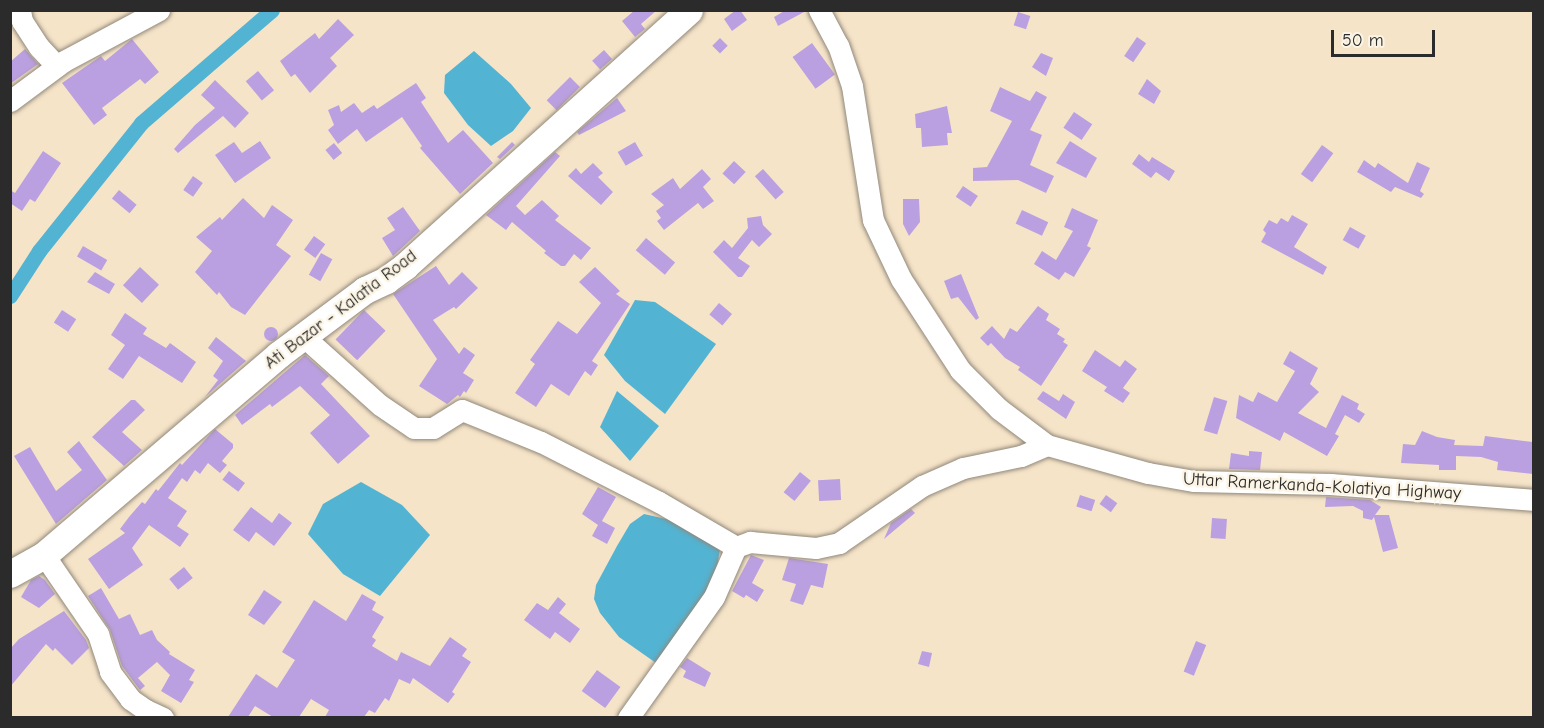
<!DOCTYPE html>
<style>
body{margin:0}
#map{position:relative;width:1544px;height:728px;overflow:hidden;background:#f6e4c9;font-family:"Comic Neue",sans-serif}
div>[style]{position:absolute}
.water>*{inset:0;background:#53b3d2}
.canal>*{height:15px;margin:-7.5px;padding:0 7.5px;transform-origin:7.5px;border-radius:7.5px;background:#53b3d2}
.building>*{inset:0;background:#bba0e1;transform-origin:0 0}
.round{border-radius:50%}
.roads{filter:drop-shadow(0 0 2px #90887a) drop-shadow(0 0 2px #90887a)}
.minor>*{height:21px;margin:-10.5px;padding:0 10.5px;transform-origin:10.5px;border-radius:10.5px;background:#fff}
.major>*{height:27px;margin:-13.5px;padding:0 13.5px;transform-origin:13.5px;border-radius:13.5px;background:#fff}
span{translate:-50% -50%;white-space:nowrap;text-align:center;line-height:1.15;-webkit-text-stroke:5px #fcf5e5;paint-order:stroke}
.street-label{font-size:18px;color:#2b2b2b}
.frame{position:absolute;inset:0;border:12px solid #2b2b2b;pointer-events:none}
.scale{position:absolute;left:1331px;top:30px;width:104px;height:27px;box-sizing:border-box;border:3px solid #2b2b2b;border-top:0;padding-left:8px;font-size:18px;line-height:21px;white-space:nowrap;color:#2b2b2b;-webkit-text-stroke:4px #fcf5e5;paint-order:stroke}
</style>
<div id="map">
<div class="water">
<i style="clip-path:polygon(474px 51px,511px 84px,531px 108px,513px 131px,491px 146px,468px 125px,444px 93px,445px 75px)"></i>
<i style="clip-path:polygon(635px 300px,655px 302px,716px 344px,665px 414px,625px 381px,604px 355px)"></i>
<i style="clip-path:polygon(617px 391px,659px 426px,630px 461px,600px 427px)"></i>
<i style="clip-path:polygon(361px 482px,402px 505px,430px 535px,380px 596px,343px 574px,308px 534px,323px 504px)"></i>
<i style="clip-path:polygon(644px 514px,675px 521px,720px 549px,717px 568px,709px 587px,656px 663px,619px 637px,600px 613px,594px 599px,596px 585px,617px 546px,630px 524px)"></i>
</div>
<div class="canal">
<i style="left:10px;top:296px;width:54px;rotate:-57.2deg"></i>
<i style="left:39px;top:251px;width:164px;rotate:-51.4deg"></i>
<i style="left:141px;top:123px;width:173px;rotate:-40.8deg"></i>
</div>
<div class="building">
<i style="clip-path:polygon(635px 10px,657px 10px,641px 24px,645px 29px,635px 37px,622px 21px)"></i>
<i style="clip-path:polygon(736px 10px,740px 10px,747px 20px,732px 31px,724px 19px)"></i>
<i style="clip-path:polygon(786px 10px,806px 10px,806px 11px,778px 26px,774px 17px)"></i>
<i style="left:1018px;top:12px;width:13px;height:14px;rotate:18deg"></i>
<i style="clip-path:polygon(338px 19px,354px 35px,330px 58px,337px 66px,310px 93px,295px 74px,291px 77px,280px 61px,315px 33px,319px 39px)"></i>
<i style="left:1137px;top:37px;width:11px;height:23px;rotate:34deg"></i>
<i style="left:720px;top:38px;width:11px;height:11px;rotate:45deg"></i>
<i style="clip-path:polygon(132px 39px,159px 72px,145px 84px,140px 79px,102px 108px,107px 115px,94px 125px,62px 83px,101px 56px,105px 61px)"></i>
<i style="left:812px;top:43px;width:39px;height:24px;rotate:54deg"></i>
<i style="clip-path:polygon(25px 49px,38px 64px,10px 84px,10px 62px)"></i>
<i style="left:604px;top:50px;width:12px;height:16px;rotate:48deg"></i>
<i style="clip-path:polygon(1041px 53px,1053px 58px,1046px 76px,1032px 67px)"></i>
<i style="left:258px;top:71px;width:25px;height:16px;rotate:50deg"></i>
<i style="left:570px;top:77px;width:14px;height:33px;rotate:45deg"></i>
<i style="clip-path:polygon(1147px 79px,1161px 91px,1154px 104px,1138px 94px)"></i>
<i style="clip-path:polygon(215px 80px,249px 113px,235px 128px,223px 116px,178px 153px,174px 149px,195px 125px,215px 108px,201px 95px)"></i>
<i style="clip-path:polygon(416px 83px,426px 98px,421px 102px,448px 143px,463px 130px,493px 163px,460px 194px,420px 148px,422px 146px,402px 117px,366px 142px,357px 129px,338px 144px,328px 130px,334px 125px,328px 110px,339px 105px,341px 112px,354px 103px,362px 113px,374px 105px,377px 109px)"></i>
<i style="clip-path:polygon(1000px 87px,1030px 101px,1036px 91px,1047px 97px,1030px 130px,1042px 135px,1030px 165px,1054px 176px,1046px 193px,1018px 180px,973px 181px,973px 168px,987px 167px,1012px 121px,990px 111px)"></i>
<i style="clip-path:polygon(617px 98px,626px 111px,579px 135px,577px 132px)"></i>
<i style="clip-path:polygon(947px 106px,952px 133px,947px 133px,948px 145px,922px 147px,921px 128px,916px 128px,915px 114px)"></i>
<i style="left:1074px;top:112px;width:22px;height:19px;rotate:34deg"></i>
<i style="clip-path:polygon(260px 141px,271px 158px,235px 183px,215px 155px,234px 142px,242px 153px)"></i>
<i style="clip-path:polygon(1070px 141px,1097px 158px,1086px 178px,1056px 163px)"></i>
<i style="clip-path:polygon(512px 142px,515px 145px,500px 159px,497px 157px)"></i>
<i style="left:635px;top:142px;width:16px;height:20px;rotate:60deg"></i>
<i style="left:334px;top:143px;width:13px;height:11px;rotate:51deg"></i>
<i style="left:1322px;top:145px;width:14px;height:36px;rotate:36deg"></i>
<i style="clip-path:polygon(43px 151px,61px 163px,35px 202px,30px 199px,22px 211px,10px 203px,10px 190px,15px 193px)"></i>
<i style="clip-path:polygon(555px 152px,560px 156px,516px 206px,525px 215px,542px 200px,559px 216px,555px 220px,591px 248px,581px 260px,574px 254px,565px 266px,561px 266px,544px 253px,546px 251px,512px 222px,506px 230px,486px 215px)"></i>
<i style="clip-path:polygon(1139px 154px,1149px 162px,1152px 157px,1175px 171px,1169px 181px,1156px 172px,1151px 178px,1132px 164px)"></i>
<i style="clip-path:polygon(1364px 160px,1375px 168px,1378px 163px,1408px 183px,1417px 162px,1430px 168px,1420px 191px,1424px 194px,1421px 198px,1395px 187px,1391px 192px,1357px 172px)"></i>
<i style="left:734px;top:161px;width:16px;height:17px;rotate:43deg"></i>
<i style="clip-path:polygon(593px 163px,603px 173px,598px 177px,613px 192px,601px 205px,568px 176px,576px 168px,581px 174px)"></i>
<i style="clip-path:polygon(702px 169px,711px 179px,703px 187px,714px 201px,703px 209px,698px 203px,664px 230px,657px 221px,661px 218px,656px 211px,664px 205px,651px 194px,673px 178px,680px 189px)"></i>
<i style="left:763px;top:169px;width:31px;height:11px;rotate:48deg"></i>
<i style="left:193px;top:176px;width:12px;height:17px;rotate:35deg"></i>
<i style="left:963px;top:186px;width:18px;height:13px;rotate:34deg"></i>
<i style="left:119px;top:190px;width:23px;height:11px;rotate:40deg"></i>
<i style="clip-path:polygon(243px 198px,264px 218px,272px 205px,293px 220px,276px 245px,291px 256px,245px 315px,231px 307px,219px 292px,217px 295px,195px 272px,212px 251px,196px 237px,220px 217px,222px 220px)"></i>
<i style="clip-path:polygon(903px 199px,919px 199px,920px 222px,909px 236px,903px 224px)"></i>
<i style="clip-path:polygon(403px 207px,420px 231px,393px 256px,382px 238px,395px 230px,387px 218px)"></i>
<i style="clip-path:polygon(1072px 208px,1098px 220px,1087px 246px,1091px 248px,1074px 277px,1065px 272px,1059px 280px,1034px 264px,1042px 251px,1056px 260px,1073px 231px,1064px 227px)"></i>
<i style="left:1022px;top:210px;width:29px;height:15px;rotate:25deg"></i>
<i style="clip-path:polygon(1292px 215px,1308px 224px,1294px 247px,1327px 267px,1323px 275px,1261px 242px,1266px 233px,1263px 230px,1269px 220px,1277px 224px,1281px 218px,1288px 222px)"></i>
<i style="clip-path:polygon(761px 216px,763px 225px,772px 234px,759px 247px,752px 240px,738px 258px,750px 266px,742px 277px,738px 277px,713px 252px,724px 240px,732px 248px,748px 228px,747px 218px)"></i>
<i style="left:1350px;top:227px;width:18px;height:15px;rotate:29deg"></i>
<i style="left:314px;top:236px;width:14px;height:17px;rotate:36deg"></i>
<i style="left:646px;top:238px;width:38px;height:16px;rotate:40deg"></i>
<i style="left:83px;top:246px;width:28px;height:12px;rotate:30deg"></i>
<i style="left:321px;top:253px;width:13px;height:25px;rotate:29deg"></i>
<i style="clip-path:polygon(436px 266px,449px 285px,462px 272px,478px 288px,456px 309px,454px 307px,433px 320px,459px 354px,464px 347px,475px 355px,463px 373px,474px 380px,466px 393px,464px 391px,460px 397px,458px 395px,447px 404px,419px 386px,437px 359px,393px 294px)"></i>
<i style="left:140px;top:267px;width:26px;height:25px;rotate:43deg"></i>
<i style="clip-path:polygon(595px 267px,620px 291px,616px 294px,630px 304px,592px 361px,598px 365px,591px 376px,585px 371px,569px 396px,551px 384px,536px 407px,515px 393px,535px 364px,530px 360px,558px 321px,577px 334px,601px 303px,579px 282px)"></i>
<i style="clip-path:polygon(95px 272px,115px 284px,109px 294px,87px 282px)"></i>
<i style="clip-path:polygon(961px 274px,979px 318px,976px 320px,958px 297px,951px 299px,944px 281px)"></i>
<i style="left:719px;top:303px;width:17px;height:15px;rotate:40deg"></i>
<i style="clip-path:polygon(1038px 306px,1049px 314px,1046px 320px,1060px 329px,1057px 334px,1065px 339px,1063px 342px,1068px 345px,1041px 386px,1018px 370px,1020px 367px,1005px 358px,991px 343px,988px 346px,980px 338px,992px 326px,1004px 339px,1010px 328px,1017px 332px)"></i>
<i style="left:62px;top:310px;width:17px;height:15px;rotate:33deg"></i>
<i style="left:364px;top:310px;width:30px;height:41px;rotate:44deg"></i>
<i style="clip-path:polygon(125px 313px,147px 328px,143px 334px,166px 348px,170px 343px,196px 362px,182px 383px,139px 356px,123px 379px,108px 369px,125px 345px,111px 335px)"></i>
<i class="round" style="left:264px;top:327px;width:14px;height:14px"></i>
<i style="clip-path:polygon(216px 337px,246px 361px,205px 397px,218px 380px,213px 376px,223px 361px,208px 348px)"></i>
<i style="clip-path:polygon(1095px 350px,1120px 367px,1125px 360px,1137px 369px,1123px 388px,1130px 393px,1123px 403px,1104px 391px,1107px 387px,1082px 371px)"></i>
<i style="clip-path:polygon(1290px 351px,1318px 368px,1310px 384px,1319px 392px,1298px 413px,1326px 428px,1342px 395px,1359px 404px,1357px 409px,1365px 414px,1359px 423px,1345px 415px,1335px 434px,1339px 436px,1327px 456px,1284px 432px,1280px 441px,1236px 418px,1239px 395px,1253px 402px,1258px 392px,1277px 402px,1295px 371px,1283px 364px)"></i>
<i style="clip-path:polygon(305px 355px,329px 376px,321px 384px,370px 436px,338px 464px,310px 433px,330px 415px,300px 386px,272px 407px,270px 404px,242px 425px,235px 415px)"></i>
<i style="clip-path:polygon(1043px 391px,1059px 401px,1063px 394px,1075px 402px,1066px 419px,1037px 399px)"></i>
<i style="left:1214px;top:397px;width:14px;height:35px;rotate:17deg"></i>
<i style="clip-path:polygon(131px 400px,135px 400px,145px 410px,122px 432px,142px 450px,124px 466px,92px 437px)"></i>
<i style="clip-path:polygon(215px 429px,233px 444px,233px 448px,222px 461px,227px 465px,220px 473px,208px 463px,200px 474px,195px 470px,187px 482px,182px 478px,168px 498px,187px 511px,177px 526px,189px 534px,180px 547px,149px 525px,132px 548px,143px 565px,109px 589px,88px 559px,125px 533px,120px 529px,129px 517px,142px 502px,145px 504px,156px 489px,158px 491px,180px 463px,182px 465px)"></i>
<i style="clip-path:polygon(1422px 431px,1437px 437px,1455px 440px,1454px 445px,1483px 446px,1485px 436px,1533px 442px,1533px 474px,1497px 470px,1498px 462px,1481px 457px,1456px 456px,1456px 470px,1439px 470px,1439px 465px,1401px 463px,1403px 444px,1415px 445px)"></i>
<i style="clip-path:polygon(79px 441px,107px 480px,56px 524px,14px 456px,30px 447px,56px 491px,82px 470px,67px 452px)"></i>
<i style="clip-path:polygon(1249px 451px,1262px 452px,1260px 470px,1229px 469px,1231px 453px,1249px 456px)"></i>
<i style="left:229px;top:471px;width:20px;height:11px;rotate:37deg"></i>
<i style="left:800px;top:472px;width:14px;height:26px;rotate:39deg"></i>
<i style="left:840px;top:479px;width:21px;height:22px;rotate:87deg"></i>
<i style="clip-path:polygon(598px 487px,616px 497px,602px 521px,615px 528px,607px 544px,592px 536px,598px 525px,582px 514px)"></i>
<i style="left:1080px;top:495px;width:16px;height:12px;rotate:18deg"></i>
<i style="left:1106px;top:495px;width:14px;height:11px;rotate:36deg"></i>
<i style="clip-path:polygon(1326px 497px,1370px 500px,1381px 507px,1375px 515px,1389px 515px,1398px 548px,1383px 552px,1374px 517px,1372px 520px,1363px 518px,1363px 511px,1353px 506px,1325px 507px)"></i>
<i style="clip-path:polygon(251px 507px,272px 523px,279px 513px,292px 523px,274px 546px,256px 532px,249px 542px,233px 530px)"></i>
<i style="clip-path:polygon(911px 509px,915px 513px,884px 539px,891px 523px)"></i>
<i style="left:1212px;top:518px;width:15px;height:20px;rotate:4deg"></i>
<i style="clip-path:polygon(751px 555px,764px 560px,752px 583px,764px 590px,757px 602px,746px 595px,744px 598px,732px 591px)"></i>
<i style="clip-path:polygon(789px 558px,828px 564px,823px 588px,811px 585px,803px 605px,790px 601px,796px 584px,782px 580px)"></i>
<i style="left:184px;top:567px;width:14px;height:19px;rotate:51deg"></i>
<i style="clip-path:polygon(39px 576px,45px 580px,55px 594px,39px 608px,21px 597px,31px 580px)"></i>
<i style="clip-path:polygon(101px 588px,119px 619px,130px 614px,140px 635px,152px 630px,157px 640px,170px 652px,169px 654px,195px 670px,189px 680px,194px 682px,181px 703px,161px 691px,170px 675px,157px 662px,138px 678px,145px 686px,140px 690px,122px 666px,110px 630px,88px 596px)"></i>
<i style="clip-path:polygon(264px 590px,282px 602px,264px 625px,248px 615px)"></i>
<i style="clip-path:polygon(362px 594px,376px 602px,372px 610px,384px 617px,372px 637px,376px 640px,372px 646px,397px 661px,401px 652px,430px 666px,450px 637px,467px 649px,462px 656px,471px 662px,452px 692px,455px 694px,448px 703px,413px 678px,410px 684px,399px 679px,389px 701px,385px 698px,375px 713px,369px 710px,364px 717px,325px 717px,329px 710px,311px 699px,299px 717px,273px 717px,255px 706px,248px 717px,228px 717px,256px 674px,277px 688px,295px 660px,282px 652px,314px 600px,346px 621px)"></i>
<i style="clip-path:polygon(558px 597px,566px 604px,559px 613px,580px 629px,570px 643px,555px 632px,550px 639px,524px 620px,537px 603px,548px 610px)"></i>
<i style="clip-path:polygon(64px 611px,86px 640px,89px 648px,72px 665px,55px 648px,53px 651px,46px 644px,10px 687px,10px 649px,19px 639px)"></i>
<i style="left:1196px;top:641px;width:11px;height:33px;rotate:22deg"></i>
<i style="clip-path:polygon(922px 651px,932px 653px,929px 667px,918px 664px)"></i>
<i style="clip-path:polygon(687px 658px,711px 673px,705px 687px,683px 677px,686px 671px,680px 667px)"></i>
<i style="left:597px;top:670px;width:29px;height:26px;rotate:36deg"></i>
</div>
<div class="roads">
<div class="minor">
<i style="left:20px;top:10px;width:11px;rotate:80deg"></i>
<i style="left:22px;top:21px;width:31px;rotate:57deg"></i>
<i style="left:39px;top:47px;width:26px;rotate:47deg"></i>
<i style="left:819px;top:10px;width:40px;rotate:62deg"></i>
<i style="left:838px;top:45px;width:43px;rotate:71.1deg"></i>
<i style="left:852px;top:86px;width:136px;rotate:81.1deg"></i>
<i style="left:873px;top:220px;width:65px;rotate:64.6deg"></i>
<i style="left:901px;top:279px;width:108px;rotate:57deg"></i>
<i style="left:960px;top:370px;width:55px;rotate:45deg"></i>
<i style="left:999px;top:409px;width:60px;rotate:36.9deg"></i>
<i style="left:1047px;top:445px;width:105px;rotate:15.5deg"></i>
<i style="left:1148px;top:473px;width:47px;rotate:9.9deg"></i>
<i style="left:1194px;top:481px;width:137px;rotate:1.3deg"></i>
<i style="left:1331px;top:484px;width:204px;rotate:4.5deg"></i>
<i style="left:10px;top:101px;width:67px;rotate:-36.5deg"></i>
<i style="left:64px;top:61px;width:108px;rotate:-28.2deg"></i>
<i style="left:303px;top:336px;width:103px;rotate:41.9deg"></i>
<i style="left:380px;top:405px;width:41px;rotate:34.1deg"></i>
<i style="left:414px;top:428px;width:19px"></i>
<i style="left:433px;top:428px;width:34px;rotate:-32deg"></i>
<i style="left:462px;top:410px;width:85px;rotate:22.1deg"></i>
<i style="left:541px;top:442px;width:132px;rotate:27deg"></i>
<i style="left:659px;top:502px;width:89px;rotate:30.3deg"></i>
<i style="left:44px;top:555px;width:96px;rotate:55.6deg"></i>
<i style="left:98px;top:634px;width:40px;rotate:72deg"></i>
<i style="left:110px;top:672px;width:34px;rotate:53deg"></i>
<i style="left:130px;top:699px;width:19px;rotate:35deg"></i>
<i style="left:146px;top:710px;width:19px;rotate:25deg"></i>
<i style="left:628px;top:718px;width:148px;rotate:-54.6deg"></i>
<i style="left:714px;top:597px;width:55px;rotate:-66.3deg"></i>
<i style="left:736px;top:547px;width:15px;rotate:-20deg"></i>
<i style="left:750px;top:542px;width:66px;rotate:5.2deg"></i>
<i style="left:816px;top:548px;width:24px;rotate:-12deg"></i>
<i style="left:839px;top:543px;width:101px;rotate:-34.5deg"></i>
<i style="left:922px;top:486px;width:45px;rotate:-23.7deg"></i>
<i style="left:963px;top:468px;width:59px;rotate:-11.7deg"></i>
<i style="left:1021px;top:456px;width:28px;rotate:-23deg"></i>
</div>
<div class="major">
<i style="left:10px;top:574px;width:39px;rotate:-29deg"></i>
<i style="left:44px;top:555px;width:308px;rotate:-40.5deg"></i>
<i style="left:278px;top:355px;width:109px;rotate:-36.8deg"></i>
<i style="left:365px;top:290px;width:23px;rotate:-25deg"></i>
<i style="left:386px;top:280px;width:24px;rotate:-36deg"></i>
<i style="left:405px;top:266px;width:382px;rotate:-42deg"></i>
</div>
</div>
<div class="street-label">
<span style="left:341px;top:310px;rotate:-37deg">Ati Bazar - Kalatia Road</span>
<span style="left:1322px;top:487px;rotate:3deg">Uttar Ramerkanda-Kolatiya Highway</span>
</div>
<div class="frame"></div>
<div class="scale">50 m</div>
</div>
